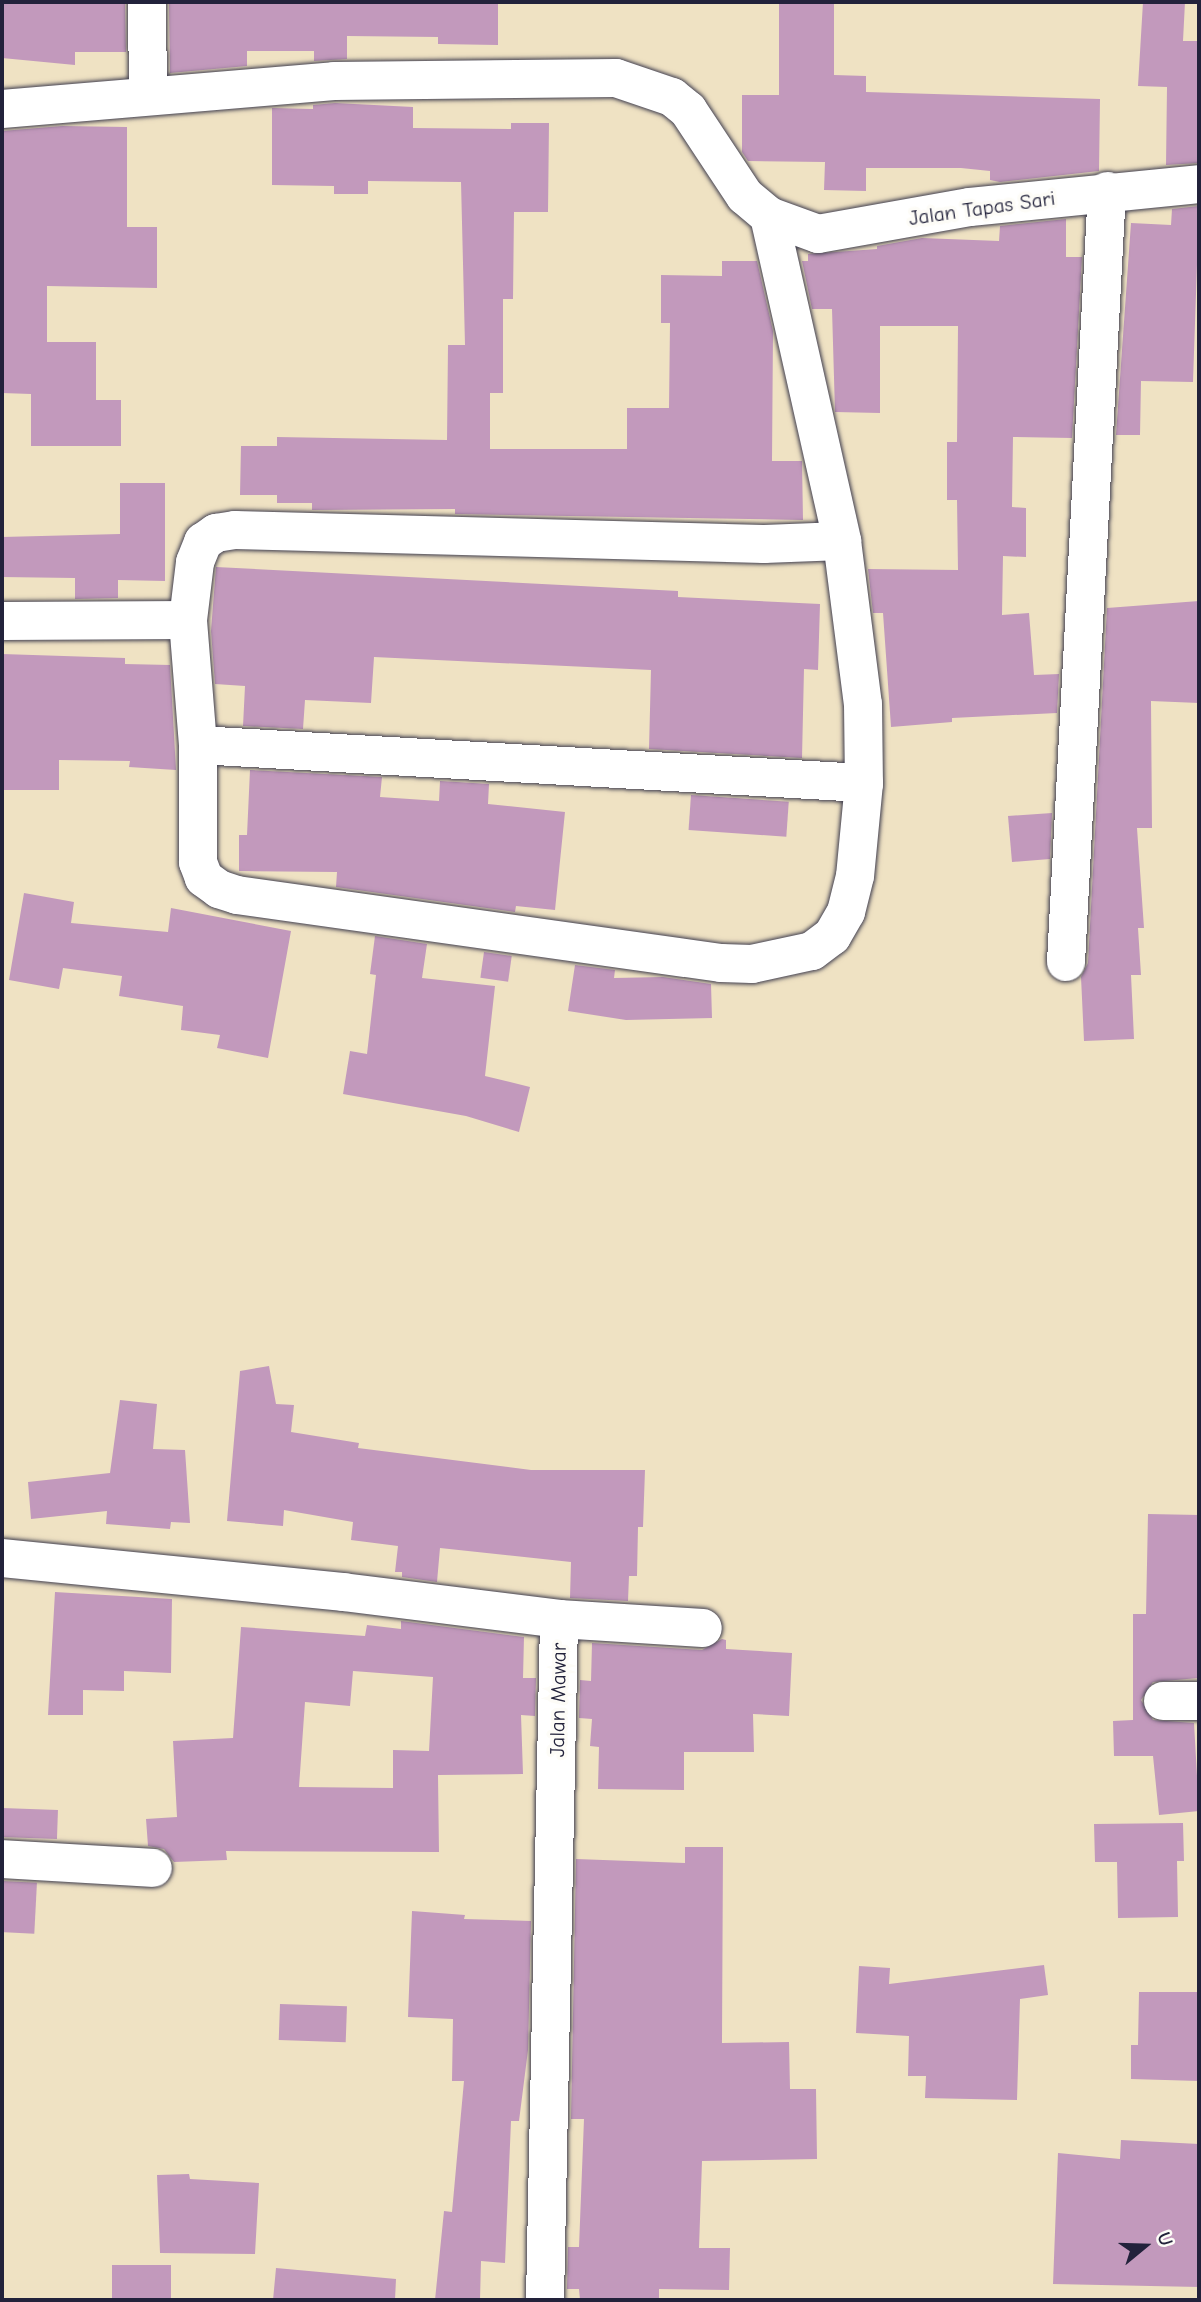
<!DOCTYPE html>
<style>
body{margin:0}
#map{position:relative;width:1201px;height:2302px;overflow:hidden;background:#efe2c3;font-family:"Comic Neue",sans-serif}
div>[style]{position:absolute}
.building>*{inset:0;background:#c299bc;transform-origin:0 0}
.roads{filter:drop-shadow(0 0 2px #413f4f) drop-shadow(0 0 2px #413f4f)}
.minor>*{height:38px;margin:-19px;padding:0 19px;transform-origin:19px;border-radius:19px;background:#fff}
span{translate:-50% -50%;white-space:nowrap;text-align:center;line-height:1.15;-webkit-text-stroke:7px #fdfcf7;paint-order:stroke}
.street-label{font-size:21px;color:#22223b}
.frame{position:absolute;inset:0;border:4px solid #22223b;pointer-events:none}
.north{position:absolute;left:1110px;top:2211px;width:70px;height:70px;-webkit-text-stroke:5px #fdfcf7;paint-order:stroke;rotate:71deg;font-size:19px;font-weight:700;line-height:28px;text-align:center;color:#22223b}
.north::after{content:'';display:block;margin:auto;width:24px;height:32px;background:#22223b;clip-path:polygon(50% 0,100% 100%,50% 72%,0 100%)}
</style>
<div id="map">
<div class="building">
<i style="clip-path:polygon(38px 2px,125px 2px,126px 52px,75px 52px,75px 65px,2px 58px,2px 3px)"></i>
<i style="clip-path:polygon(169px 2px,498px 2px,498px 45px,438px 44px,438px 37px,347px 36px,347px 59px,314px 61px,314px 51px,247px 51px,247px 66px,170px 73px)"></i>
<i style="clip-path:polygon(779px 2px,834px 2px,834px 75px,866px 76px,866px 92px,1100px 99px,1099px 171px,1000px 182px,990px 180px,990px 171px,961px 168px,866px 168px,866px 191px,824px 190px,825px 162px,748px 161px,742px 152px,742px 95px,779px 95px)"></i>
<i style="clip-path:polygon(1143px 2px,1185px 2px,1183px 41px,1199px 41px,1199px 163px,1166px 165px,1167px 87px,1138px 86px)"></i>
<i style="clip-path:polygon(335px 103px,413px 107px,413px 128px,511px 129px,511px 123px,549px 123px,548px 212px,514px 212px,513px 299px,503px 299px,503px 393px,490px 393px,490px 449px,627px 449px,627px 408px,669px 408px,670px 323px,661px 323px,661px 275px,722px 276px,722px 261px,757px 261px,773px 331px,772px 461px,802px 461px,803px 520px,455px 514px,455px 509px,312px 510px,312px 503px,277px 503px,277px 495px,240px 495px,241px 446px,277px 446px,277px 437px,447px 440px,448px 345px,465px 345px,461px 182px,368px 181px,368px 194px,334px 194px,334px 186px,272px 185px,272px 108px,313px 109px,313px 105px)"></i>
<i style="clip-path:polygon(62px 126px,127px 127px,127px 227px,157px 227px,157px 288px,47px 286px,47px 342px,96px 342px,96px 400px,121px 400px,121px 446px,31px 446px,31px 394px,2px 393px,2px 131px)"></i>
<i style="clip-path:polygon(1199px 206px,1193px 382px,1141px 381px,1140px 435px,1116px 435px,1131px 223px,1171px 225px,1172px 209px)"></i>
<i style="clip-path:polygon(1066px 219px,1066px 257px,1082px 257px,1072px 438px,1013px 437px,1012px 507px,1026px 508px,1026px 557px,1003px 556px,1002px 615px,1029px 613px,1034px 675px,1059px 674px,1057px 713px,952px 718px,952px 722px,891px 727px,883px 613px,873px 613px,868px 569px,958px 570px,957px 500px,947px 500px,947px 442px,957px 442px,958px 326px,880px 326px,880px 413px,835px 412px,832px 309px,812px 309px,802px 261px,808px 261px,808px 254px,877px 249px,877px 246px,922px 238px,999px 241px,1000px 226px)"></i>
<i style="clip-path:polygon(120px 483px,165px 483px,165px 581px,118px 580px,118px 598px,75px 599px,75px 578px,2px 577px,2px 537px,120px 534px)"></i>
<i style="clip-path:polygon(216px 567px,678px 591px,678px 597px,820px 604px,818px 670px,804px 669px,802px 758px,649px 749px,651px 670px,374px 657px,371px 703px,305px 700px,303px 729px,243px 726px,245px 686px,215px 684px,211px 631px)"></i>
<i style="clip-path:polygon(1199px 601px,1199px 703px,1151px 701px,1152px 828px,1137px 828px,1144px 928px,1138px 928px,1141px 975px,1131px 975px,1134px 1039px,1084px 1041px,1081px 977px,1088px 963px,1107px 608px)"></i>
<i style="clip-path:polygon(2px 654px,125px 658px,125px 664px,170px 665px,176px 770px,129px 767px,130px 761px,59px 760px,59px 790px,2px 790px)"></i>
<i style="clip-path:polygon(250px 770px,382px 777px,380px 797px,439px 801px,440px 781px,489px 784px,488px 804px,565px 812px,555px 910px,516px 906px,515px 912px,336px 887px,337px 872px,239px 871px,239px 835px,247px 835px)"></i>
<i style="left:691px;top:795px;width:98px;height:35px;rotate:4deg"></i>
<i style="clip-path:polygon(1052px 813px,1050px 859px,1012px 862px,1008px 816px)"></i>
<i style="clip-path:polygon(24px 893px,74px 902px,71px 923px,168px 932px,171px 908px,291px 931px,268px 1058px,217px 1048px,220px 1035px,181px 1030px,183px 1006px,119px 996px,122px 976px,63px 968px,59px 989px,9px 980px)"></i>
<i style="clip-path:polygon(375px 936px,427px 944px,422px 978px,495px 986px,485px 1076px,530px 1087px,519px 1132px,466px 1116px,343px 1094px,350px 1051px,367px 1054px,376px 975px,370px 974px)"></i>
<i style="left:484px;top:952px;width:28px;height:26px;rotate:8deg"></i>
<i style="clip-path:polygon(575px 965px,615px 970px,614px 978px,663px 977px,711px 984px,712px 1018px,626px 1020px,568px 1011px)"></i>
<i style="clip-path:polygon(269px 1366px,276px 1404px,294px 1405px,291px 1432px,359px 1443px,358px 1448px,531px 1470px,645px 1470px,643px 1527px,638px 1527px,637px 1576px,629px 1576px,628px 1601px,570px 1598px,571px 1562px,440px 1548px,437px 1582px,402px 1577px,402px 1572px,395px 1572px,398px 1546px,351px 1540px,353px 1522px,284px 1510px,283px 1526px,227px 1521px,240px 1371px)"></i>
<i style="clip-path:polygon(120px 1400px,157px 1404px,153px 1449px,185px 1450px,190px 1523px,171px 1522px,170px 1529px,106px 1524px,107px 1511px,31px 1519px,28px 1482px,110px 1473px)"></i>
<i style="clip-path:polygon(1148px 1514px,1199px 1515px,1198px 1678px,1153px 1682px,1141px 1700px,1153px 1720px,1194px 1723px,1199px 1811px,1159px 1815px,1153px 1756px,1114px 1756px,1113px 1721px,1133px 1720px,1133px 1614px,1146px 1614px)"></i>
<i style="clip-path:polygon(55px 1592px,172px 1599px,171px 1673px,124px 1671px,124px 1691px,83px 1690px,83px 1715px,48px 1715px)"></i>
<i style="clip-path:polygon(evenodd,401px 1621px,524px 1637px,523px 1678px,536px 1678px,535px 1716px,521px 1715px,523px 1774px,438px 1775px,439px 1852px,226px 1851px,227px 1860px,174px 1862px,164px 1849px,148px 1846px,146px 1819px,177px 1817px,173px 1741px,233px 1738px,241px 1627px,365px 1636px,367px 1625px,401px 1629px,401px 1621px,353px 1671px,433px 1677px,429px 1751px,393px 1750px,393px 1788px,299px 1787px,305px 1702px,350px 1706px,353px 1671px)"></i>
<i style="clip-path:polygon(722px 1639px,726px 1640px,726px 1649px,792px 1653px,789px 1716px,753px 1714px,754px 1752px,684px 1752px,684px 1790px,598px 1789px,599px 1747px,590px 1746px,592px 1719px,579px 1718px,580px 1680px,591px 1681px,592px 1643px,702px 1650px)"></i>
<i style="left:2px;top:1808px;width:56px;height:29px;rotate:2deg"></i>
<i style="clip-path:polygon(1183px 1823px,1184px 1861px,1177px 1861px,1178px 1917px,1118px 1918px,1117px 1862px,1095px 1862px,1094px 1824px)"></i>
<i style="clip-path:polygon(685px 1847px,723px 1847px,722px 2043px,789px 2042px,790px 2089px,816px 2089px,817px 2159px,702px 2161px,699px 2248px,730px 2248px,729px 2290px,659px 2289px,659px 2300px,580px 2300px,579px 2289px,567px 2289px,568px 2247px,579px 2247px,584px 2119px,571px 2119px,576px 1859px,685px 1863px)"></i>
<i style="left:2px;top:1881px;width:35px;height:51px;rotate:3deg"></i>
<i style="clip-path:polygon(412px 1911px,465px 1915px,464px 1919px,531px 1921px,528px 2050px,519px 2121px,511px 2121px,505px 2263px,481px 2261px,480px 2300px,435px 2300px,444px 2211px,452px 2212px,464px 2081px,452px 2081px,453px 2019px,408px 2017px)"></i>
<i style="clip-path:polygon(1044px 1965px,1048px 1995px,1020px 1999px,1017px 2100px,925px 2098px,926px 2076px,908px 2076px,909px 2036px,856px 2033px,859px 1966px,890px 1968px,889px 1984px)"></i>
<i style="clip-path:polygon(1139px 1992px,1199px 1992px,1199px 2081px,1131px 2079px,1131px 2045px,1138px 2045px)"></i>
<i style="left:280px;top:2004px;width:67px;height:36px;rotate:2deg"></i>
<i style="clip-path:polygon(1121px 2140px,1199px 2144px,1199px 2287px,1053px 2284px,1058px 2153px,1120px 2159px)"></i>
<i style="clip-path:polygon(189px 2174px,190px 2179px,259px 2183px,255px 2254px,160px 2253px,157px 2175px)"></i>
<i style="left:171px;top:2265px;width:35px;height:59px;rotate:90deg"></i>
<i style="clip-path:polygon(276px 2268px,396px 2279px,395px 2300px,273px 2300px)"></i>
</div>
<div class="roads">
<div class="minor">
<i style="left:147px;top:2px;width:93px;rotate:89.4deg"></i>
<i style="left:2px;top:109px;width:333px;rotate:-4.8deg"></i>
<i style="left:334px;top:81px;width:282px;rotate:-0.6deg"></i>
<i style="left:616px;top:78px;width:59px;rotate:18.7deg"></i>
<i style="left:672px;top:97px;width:21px;rotate:39deg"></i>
<i style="left:688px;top:110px;width:103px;rotate:56.5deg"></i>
<i style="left:745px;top:196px;width:31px;rotate:40deg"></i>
<i style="left:769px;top:216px;width:52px;rotate:20.2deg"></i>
<i style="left:818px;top:234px;width:154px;rotate:-10.1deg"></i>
<i style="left:970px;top:207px;width:230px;rotate:-5.7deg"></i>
<i style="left:769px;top:216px;width:333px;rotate:77.3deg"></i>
<i style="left:2px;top:621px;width:186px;rotate:-0.3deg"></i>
<i style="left:188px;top:620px;width:58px;rotate:-83.1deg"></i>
<i style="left:195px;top:562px;width:22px;rotate:-68deg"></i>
<i style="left:203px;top:542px;width:16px;rotate:-35deg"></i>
<i style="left:216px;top:533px;width:19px;rotate:-9deg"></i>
<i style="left:235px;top:530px;width:529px;rotate:1.52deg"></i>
<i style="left:764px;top:544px;width:78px;rotate:-2.2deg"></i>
<i style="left:842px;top:541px;width:164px;rotate:82.7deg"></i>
<i style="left:863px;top:704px;width:79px;rotate:89.3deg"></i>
<i style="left:864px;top:783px;width:93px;rotate:95.5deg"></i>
<i style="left:855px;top:876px;width:37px;rotate:104deg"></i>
<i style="left:846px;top:912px;width:28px;rotate:120deg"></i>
<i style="left:832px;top:936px;width:25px;rotate:143deg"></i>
<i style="left:812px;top:951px;width:61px;rotate:167.8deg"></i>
<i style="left:752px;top:964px;width:31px;rotate:-178deg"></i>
<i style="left:721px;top:963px;width:489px;rotate:-172deg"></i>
<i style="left:237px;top:895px;width:19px;rotate:-162deg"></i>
<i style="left:219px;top:889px;width:19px;rotate:-144deg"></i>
<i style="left:204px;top:878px;width:17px;rotate:-111deg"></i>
<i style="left:198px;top:862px;width:117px;rotate:-90deg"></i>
<i style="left:198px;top:745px;width:125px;rotate:-94.6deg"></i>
<i style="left:198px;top:745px;width:667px;rotate:3.27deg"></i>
<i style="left:1066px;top:962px;width:772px;rotate:-86.96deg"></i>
<i style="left:2px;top:1558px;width:343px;rotate:5.7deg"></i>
<i style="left:343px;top:1592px;width:218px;rotate:7.1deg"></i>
<i style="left:559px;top:1619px;width:144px;rotate:3.6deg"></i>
<i style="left:1163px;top:1701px;width:36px"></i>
<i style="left:2px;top:1859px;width:151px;rotate:3.4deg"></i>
<i style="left:545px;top:2300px;width:681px;rotate:-88.82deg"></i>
</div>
</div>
<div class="street-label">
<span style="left:982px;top:208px;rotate:-8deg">Jalan Tapas Sari</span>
<span style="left:558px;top:1700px;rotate:-89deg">Jalan Mawar</span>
</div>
<div class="frame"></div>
<div class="north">U</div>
</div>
